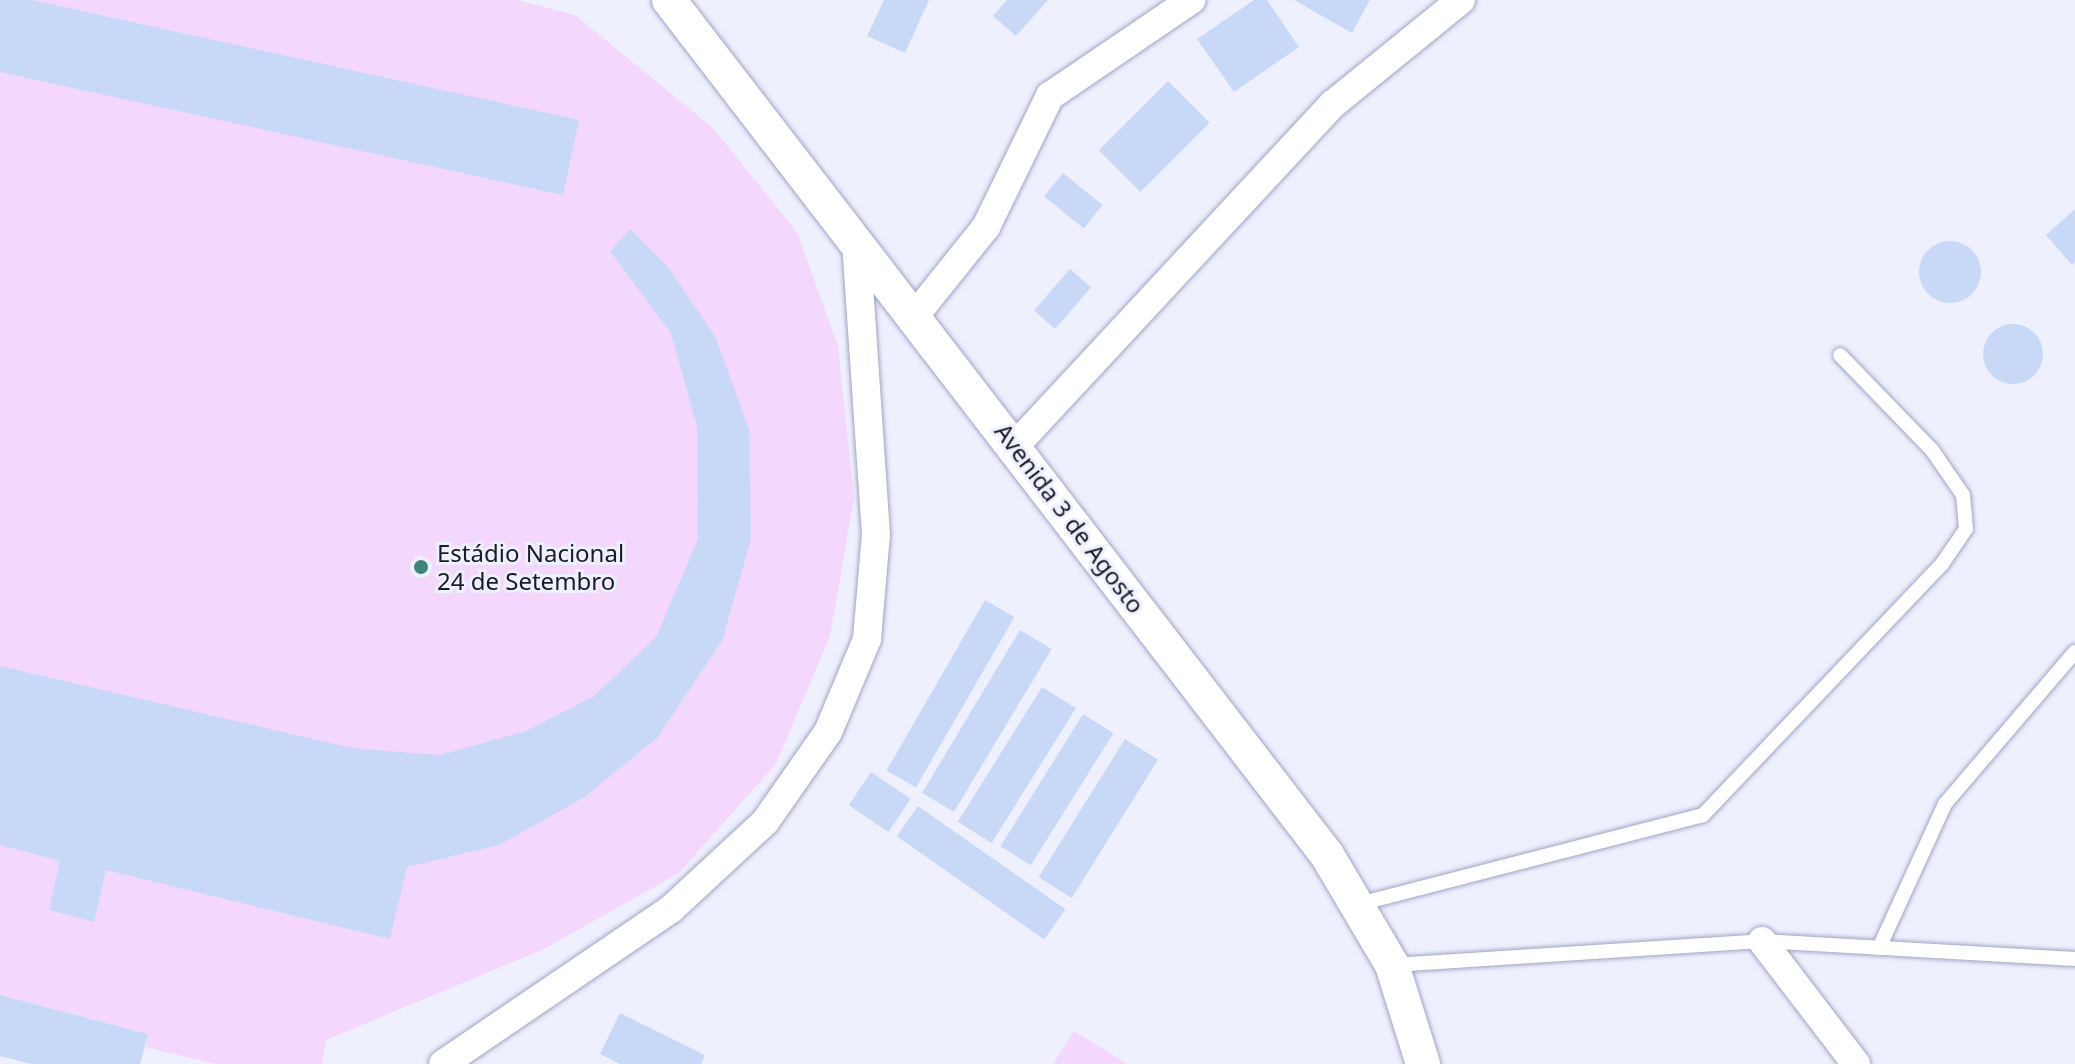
<!DOCTYPE html>
<meta charset="utf-8">
<style>
body{margin:0}
#map{position:relative;width:2075px;height:1064px;overflow:hidden;background:#eef0fe;font-family:"Noto Sans",sans-serif}
div>[style]{position:absolute}
.green>*{inset:0;background:#f4d7fd}
.building>*{inset:0;background:#c8d9f7;transform-origin:0 0}
.round{border-radius:50%}
.roads{filter:drop-shadow(0 0 2px #a1a4c3) drop-shadow(0 0 2px #a1a4c3)}
.service>*{height:14px;margin:-7px;padding:0 7px;transform-origin:7px;border-radius:7px;background:#fff}
.minor>*{height:28px;margin:-14px;padding:0 14px;transform-origin:14px;border-radius:14px;background:#fff}
.tertiary>*{height:34px;margin:-17px;padding:0 17px;transform-origin:17px;border-radius:17px;background:#fff}
.dots>*{width:22px;height:22px;translate:-50% -50%;box-sizing:border-box;border:4px solid #eef0fe;border-radius:50%}
span{translate:-50% -50%;white-space:nowrap;text-align:center;line-height:1.15;-webkit-text-stroke:6px #eef0fe;paint-order:stroke}
.street-label{font-size:24px;color:#1a1b27}
.poi-label{font-size:24px;color:#1a1b27}
.left{translate:0 -50%;text-align:left}
</style>
<div id="map">
<div class="green">
<i style="clip-path:polygon(0 0,517px 0,575px 15px,713px 128px,797px 232px,838px 346px,854px 498px,830px 636px,776px 764px,679px 873px,544px 949px,326px 1040px,322px 1064px,215px 1064px,145px 1047px,148px 1034px,0 995px)"></i>
<i style="clip-path:polygon(1074px 1031px,1127px 1064px,1053px 1064px)"></i>
</div>
<div class="building">
<i style="clip-path:polygon(0 0,32px 0,579px 120px,563px 195px,0 72px)"></i>
<i style="clip-path:polygon(884px 0,929px 0,905px 53px,867px 36px)"></i>
<i style="clip-path:polygon(1007px 0,1048px 0,1016px 36px,993px 16px)"></i>
<i style="clip-path:polygon(1254px 0,1267px 0,1299px 47px,1234px 92px,1197px 39px)"></i>
<i style="clip-path:polygon(1294px 0,1370px 0,1352px 33px)"></i>
<i style="left:1168px;top:81px;width:59px;height:98px;rotate:45deg"></i>
<i style="left:1063px;top:173px;width:51px;height:30px;rotate:39deg"></i>
<i style="clip-path:polygon(2075px 209px,2075px 262px,2072px 265px,2046px 235px)"></i>
<i style="clip-path:polygon(630px 229px,668px 267px,715px 336px,749px 429px,751px 539px,722px 641px,657px 738px,583px 798px,499px 845px,407px 867px,390px 939px,106px 870px,94px 922px,49px 910px,60px 861px,0 845px,0 666px,352px 748px,440px 755px,526px 731px,594px 696px,656px 637px,698px 539px,697px 427px,671px 333px,610px 251px)"></i>
<i class="round" style="left:1919px;top:241px;width:62px;height:62px"></i>
<i style="left:1070px;top:269px;width:28px;height:55px;rotate:41deg"></i>
<i class="round" style="left:1983px;top:324px;width:60px;height:60px"></i>
<i style="left:985px;top:600px;width:34px;height:197px;rotate:30deg"></i>
<i style="left:1020px;top:630px;width:37px;height:190px;rotate:31deg"></i>
<i style="left:1042px;top:687px;width:40px;height:159px;rotate:32deg"></i>
<i style="left:1083px;top:714px;width:36px;height:156px;rotate:32deg"></i>
<i style="left:1125px;top:739px;width:39px;height:163px;rotate:32deg"></i>
<i style="left:871px;top:772px;width:48px;height:40px;rotate:34deg"></i>
<i style="left:918px;top:806px;width:180px;height:37px;rotate:35deg"></i>
<i style="clip-path:polygon(0 995px,148px 1034px,140px 1064px,31px 1064px,0 1056px)"></i>
<i style="clip-path:polygon(620px 1013px,705px 1055px,701px 1064px,620px 1064px,600px 1054px)"></i>
</div>
<div class="roads">
<div class="service">
<i style="left:1359px;top:904px;width:355px;rotate:-14.5deg"></i>
<i style="left:1703px;top:815px;width:347px;rotate:-46.4deg"></i>
<i style="left:1942px;top:564px;width:42px;rotate:-55.6deg"></i>
<i style="left:1966px;top:529px;width:34px;rotate:-95deg"></i>
<i style="left:1963px;top:495px;width:55px;rotate:-124.6deg"></i>
<i style="left:1932px;top:450px;width:132px;rotate:-134.1deg"></i>
<i style="left:1879px;top:948px;width:158px;rotate:-65.4deg"></i>
<i style="left:1945px;top:804px;width:200px;rotate:-49.5deg"></i>
<i style="left:1393px;top:965px;width:370px;rotate:-3.7deg"></i>
<i style="left:1762px;top:941px;width:314px;rotate:3.3deg"></i>
</div>
<div class="minor">
<i style="left:913px;top:318px;width:117px;rotate:-51.3deg"></i>
<i style="left:986px;top:227px;width:146px;rotate:-64deg"></i>
<i style="left:1050px;top:96px;width:171px;rotate:-34.2deg"></i>
<i style="left:1015px;top:446px;width:467px;rotate:-47.1deg"></i>
<i style="left:1333px;top:104px;width:165px;rotate:-39.1deg"></i>
<i style="left:1762px;top:941px;width:155px;rotate:52.6deg"></i>
<i style="left:443px;top:1064px;width:276px;rotate:-34.2deg"></i>
<i style="left:671px;top:909px;width:128px;rotate:-42.8deg"></i>
<i style="left:765px;top:822px;width:110px;rotate:-55deg"></i>
<i style="left:828px;top:732px;width:101px;rotate:-67.2deg"></i>
<i style="left:867px;top:639px;width:104px;rotate:-85.1deg"></i>
<i style="left:876px;top:535px;width:291px;rotate:-93.9deg"></i>
</div>
<div class="tertiary">
<i style="left:669px;top:0;width:1079px;rotate:52.42deg"></i>
<i style="left:1327px;top:855px;width:128px;rotate:59.4deg"></i>
<i style="left:1392px;top:965px;width:104px;rotate:72.6deg"></i>
</div>
</div>
<div class="dots">
<i style="left:421px;top:567px;background:#3d847d"></i>
</div>
<div class="street-label">
<span style="left:1070px;top:518px;rotate:53deg">Avenida 3 de Agosto</span>
</div>
<div class="poi-label">
<span class="left" style="left:437px;top:567px">Estádio Nacional<br>24 de Setembro</span>
</div>
</div>
